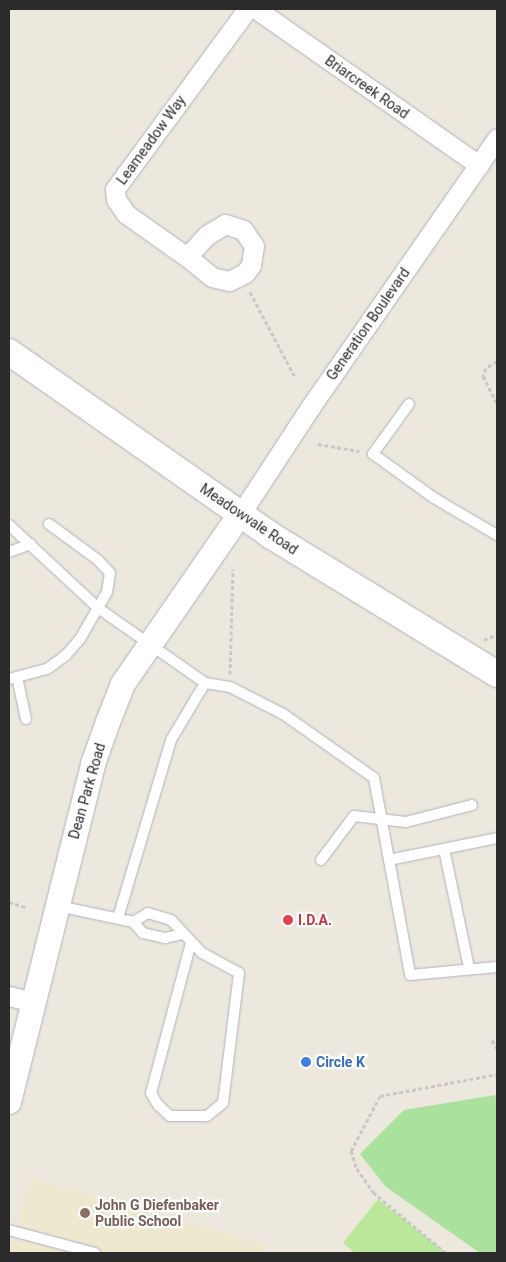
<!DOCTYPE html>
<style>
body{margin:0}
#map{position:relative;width:506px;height:1262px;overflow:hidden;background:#ece8de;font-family:Roboto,sans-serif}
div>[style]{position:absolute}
.education>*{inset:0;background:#ede8ce}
.green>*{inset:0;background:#aae19c}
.pitch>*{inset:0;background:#bbe898}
.path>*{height:3px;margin-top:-1.5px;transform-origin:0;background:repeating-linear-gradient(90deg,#c8c8c8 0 4px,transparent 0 6.5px)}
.roads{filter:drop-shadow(0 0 1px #b1b2be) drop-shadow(0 0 1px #b1b2be)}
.service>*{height:10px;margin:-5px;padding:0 5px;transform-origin:5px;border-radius:5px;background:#fff}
.minor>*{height:19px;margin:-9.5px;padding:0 9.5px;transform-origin:9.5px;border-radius:9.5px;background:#fff}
.tertiary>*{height:24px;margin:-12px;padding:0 12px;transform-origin:12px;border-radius:12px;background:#fff}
.secondary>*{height:26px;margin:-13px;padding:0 13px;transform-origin:13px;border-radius:13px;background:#fff}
.dots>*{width:14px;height:14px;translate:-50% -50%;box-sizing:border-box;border:2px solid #fff;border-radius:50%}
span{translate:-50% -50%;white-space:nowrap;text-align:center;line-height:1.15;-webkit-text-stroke:4.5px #fff;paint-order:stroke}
.street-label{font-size:14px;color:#2b2b2b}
.health-label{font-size:14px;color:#be3a42;font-weight:700}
.left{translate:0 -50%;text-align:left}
.shop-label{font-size:14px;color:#366cbe;font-weight:700}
.education-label{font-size:14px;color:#785e54;font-weight:700}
.frame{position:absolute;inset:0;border:10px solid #2b2b2b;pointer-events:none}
</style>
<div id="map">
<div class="education">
<i style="clip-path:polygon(31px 1179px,268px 1246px,265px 1253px,9px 1253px)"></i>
</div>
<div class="green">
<i style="clip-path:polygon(495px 1095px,497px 1103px,497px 1253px,480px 1253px,386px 1187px,360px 1154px,404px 1110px)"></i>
</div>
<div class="pitch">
<i style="clip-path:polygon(378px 1199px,446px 1253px,355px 1253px,343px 1243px)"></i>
</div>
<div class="path">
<i style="left:250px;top:292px;width:96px;rotate:62.1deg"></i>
<i style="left:497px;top:361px;width:13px;rotate:148deg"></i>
<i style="left:486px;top:368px;width:9px;rotate:111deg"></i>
<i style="left:483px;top:376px;width:30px;rotate:63deg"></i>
<i style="left:318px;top:444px;width:42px;rotate:9.7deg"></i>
<i style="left:484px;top:640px;width:14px;rotate:-25deg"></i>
<i style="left:230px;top:674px;width:105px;rotate:-88.4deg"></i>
<i style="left:9px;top:902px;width:17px;rotate:17deg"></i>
<i style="left:492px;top:1040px;width:10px;rotate:61deg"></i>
<i style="left:446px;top:1253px;width:94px;rotate:-140.2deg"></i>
<i style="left:374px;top:1193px;width:32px;rotate:-125deg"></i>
<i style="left:356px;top:1167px;width:17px;rotate:-107deg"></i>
<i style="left:351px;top:1151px;width:62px;rotate:-62.2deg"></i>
<i style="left:380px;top:1096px;width:119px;rotate:-10.6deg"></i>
</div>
<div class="roads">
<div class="service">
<i style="left:409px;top:404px;width:62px;rotate:125.8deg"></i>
<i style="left:373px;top:454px;width:75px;rotate:35.8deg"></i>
<i style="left:434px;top:498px;width:73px;rotate:30.4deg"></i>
<i style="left:9px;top:525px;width:122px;rotate:43deg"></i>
<i style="left:98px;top:608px;width:131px;rotate:35deg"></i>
<i style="left:205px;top:683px;width:25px;rotate:9deg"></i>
<i style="left:230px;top:687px;width:59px;rotate:27deg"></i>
<i style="left:283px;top:714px;width:111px;rotate:35.1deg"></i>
<i style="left:374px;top:778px;width:200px;rotate:79.6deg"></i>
<i style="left:410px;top:975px;width:87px;rotate:-5.3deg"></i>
<i style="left:9px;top:552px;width:23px;rotate:-20deg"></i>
<i style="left:17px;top:677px;width:43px;rotate:77.9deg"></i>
<i style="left:9px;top:679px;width:39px;rotate:-15deg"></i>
<i style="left:47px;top:669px;width:24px;rotate:-36deg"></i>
<i style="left:66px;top:655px;width:21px;rotate:-49deg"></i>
<i style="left:80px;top:639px;width:54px;rotate:-60.1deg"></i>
<i style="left:107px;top:592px;width:19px;rotate:-81deg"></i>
<i style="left:110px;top:573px;width:18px;rotate:-133deg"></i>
<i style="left:98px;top:560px;width:61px;rotate:-143.7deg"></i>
<i style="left:444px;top:849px;width:122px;rotate:78.1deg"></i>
<i style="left:321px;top:860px;width:55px;rotate:-53.1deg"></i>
<i style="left:354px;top:816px;width:52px;rotate:6.6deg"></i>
<i style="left:406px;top:822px;width:68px;rotate:-14.4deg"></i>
<i style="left:389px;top:860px;width:110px;rotate:-11.5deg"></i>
<i style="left:58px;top:906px;width:77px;rotate:12deg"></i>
<i style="left:133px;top:922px;width:15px;rotate:48deg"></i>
<i style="left:143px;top:933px;width:23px;rotate:13deg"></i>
<i style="left:165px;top:938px;width:17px;rotate:-13deg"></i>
<i style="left:118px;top:918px;width:186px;rotate:-73.4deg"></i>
<i style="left:171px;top:740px;width:66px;rotate:-59.2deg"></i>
<i style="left:133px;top:922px;width:17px;rotate:-31deg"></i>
<i style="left:148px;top:913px;width:24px;rotate:17deg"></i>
<i style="left:171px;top:920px;width:45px;rotate:46.8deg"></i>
<i style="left:202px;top:953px;width:42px;rotate:28.4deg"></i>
<i style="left:239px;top:973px;width:131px;rotate:97deg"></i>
<i style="left:223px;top:1103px;width:21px;rotate:141deg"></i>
<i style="left:207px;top:1116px;width:37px;rotate:180deg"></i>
<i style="left:170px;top:1116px;width:16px;rotate:-137deg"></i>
<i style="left:158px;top:1105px;width:14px;rotate:-120deg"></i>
<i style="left:151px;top:1093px;width:155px;rotate:-75.1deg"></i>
<i style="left:9px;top:1230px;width:89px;rotate:15deg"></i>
</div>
<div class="minor">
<i style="left:256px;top:9px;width:272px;rotate:35deg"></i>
<i style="left:225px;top:224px;width:19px;rotate:18deg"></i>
<i style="left:243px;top:230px;width:19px;rotate:55deg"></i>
<i style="left:254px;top:246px;width:19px;rotate:99deg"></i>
<i style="left:251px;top:265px;width:10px;rotate:127deg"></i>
<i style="left:245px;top:273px;width:18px;rotate:153deg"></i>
<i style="left:229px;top:281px;width:17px;rotate:-167deg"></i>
<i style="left:212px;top:277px;width:32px;rotate:-141deg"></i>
<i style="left:187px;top:257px;width:30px;rotate:-48deg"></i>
<i style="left:207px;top:235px;width:21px;rotate:-31deg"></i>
<i style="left:187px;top:257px;width:75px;rotate:-144.8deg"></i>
<i style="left:126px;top:214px;width:18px;rotate:-124deg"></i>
<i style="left:116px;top:199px;width:10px;rotate:-96deg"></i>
<i style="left:115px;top:189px;width:223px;rotate:-53.7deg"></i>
<i style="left:241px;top:513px;width:128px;rotate:-56.8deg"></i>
<i style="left:311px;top:406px;width:326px;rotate:-55.2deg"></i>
<i style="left:9px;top:996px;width:25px;rotate:14deg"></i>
</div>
<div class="tertiary">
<i style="left:9px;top:1102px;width:348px;rotate:-76deg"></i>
<i style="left:93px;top:764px;width:45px;rotate:-70.3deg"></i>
<i style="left:108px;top:722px;width:41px;rotate:-68.5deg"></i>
<i style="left:123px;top:684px;width:208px;rotate:-55.4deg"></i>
</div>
<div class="secondary">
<i style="left:9px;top:352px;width:319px;rotate:35deg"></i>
<i style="left:270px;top:535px;width:266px;rotate:31.5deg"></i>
</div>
</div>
<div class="dots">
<i style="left:288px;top:920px;background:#e0444e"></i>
<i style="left:306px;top:1062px;background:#3f7fe0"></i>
<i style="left:85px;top:1213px;background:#8d6e63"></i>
</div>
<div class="street-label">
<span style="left:367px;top:87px;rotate:35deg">Briarcreek Road</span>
<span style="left:151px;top:140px;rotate:-54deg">Leameadow Way</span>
<span style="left:368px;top:324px;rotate:-55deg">Generation Boulevard</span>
<span style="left:249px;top:519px;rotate:34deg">Meadowvale Road</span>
<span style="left:87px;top:791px;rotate:-74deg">Dean Park Road</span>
</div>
<div class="health-label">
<span class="left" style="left:298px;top:920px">I.D.A.</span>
</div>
<div class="shop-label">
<span class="left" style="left:316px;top:1062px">Circle K</span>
</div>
<div class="education-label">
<span class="left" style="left:95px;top:1213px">John G Diefenbaker<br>Public School</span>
</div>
<div class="frame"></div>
</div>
